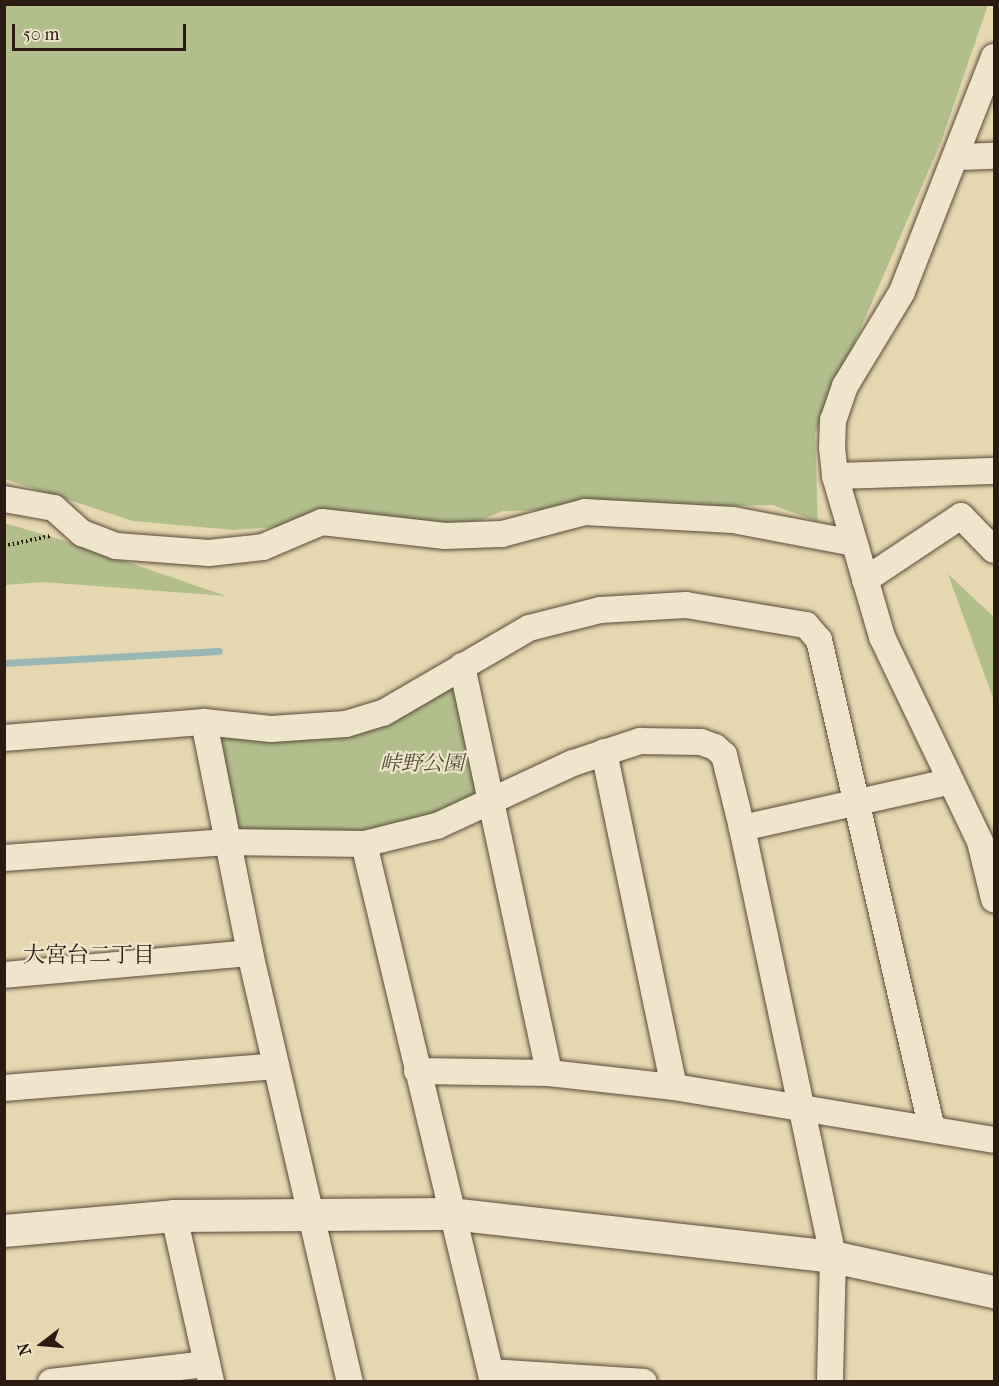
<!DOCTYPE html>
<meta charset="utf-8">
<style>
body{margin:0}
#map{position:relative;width:999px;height:1386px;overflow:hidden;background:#e5d7b0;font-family:"IM FELL French Canon","Noto Serif JP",serif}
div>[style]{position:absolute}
.green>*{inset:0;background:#b2bf8d}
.stream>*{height:7px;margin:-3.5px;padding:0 3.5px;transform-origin:3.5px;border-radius:3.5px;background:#99b7b5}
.path>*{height:4px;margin-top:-2px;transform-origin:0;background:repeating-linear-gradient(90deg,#2b1a11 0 1.5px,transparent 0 4.5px)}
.roads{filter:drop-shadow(0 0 2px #5a4939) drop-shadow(0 0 2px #5a4939)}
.minor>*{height:26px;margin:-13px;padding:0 13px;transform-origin:13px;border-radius:13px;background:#eee5cc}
.tertiary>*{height:32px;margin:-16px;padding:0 16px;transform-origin:16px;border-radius:16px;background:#eee5cc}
span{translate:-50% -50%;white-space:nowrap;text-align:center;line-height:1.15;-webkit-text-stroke:4.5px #eee5cc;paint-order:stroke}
.park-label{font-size:21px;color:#544c36;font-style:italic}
.neighbourhood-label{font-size:22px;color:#2b1a11}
.frame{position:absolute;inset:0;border:6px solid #2b1a11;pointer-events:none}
.north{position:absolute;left:12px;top:1314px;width:60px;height:60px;-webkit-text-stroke:4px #eee5cc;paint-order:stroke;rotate:254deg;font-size:16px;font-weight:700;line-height:24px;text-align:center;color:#2b1a11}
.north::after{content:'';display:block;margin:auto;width:21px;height:27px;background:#2b1a11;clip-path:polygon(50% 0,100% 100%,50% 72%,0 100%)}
.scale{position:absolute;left:12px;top:24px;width:174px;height:27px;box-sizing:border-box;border:3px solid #2b1a11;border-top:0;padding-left:8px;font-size:18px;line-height:21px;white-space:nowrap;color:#2b1a11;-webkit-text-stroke:4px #eee5cc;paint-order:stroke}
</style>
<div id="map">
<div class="green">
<i style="clip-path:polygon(5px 5px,988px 5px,941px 142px,815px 434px,818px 522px,773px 505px,503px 511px,461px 528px,394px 518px,234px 530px,133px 521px,5px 479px)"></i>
<i style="clip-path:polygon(4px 523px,69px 542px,226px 596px,43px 582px,5px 585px)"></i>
<i style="clip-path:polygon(948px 574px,994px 617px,994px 701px)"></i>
<i style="clip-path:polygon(450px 688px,460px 692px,484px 781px,476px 797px,445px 812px,358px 834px,240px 832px,230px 820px,212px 741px,221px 732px,299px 736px)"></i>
</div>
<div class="stream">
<i style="left:4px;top:663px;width:215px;rotate:-3.2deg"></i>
</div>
<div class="path">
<i style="left:4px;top:546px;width:47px;rotate:-12.3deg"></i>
</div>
<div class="roads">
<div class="minor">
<i style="left:994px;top:57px;width:252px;rotate:111.4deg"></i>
<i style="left:902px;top:292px;width:110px;rotate:121.2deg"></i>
<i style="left:845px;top:386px;width:36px;rotate:109deg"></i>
<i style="left:833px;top:420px;width:27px;rotate:92deg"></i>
<i style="left:832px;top:447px;width:29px;rotate:84deg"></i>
<i style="left:835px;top:476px;width:168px;rotate:73.7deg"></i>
<i style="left:882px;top:637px;width:227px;rotate:64.4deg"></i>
<i style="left:980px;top:842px;width:59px;rotate:76.2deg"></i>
<i style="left:959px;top:157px;width:35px;rotate:-2deg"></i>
<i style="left:835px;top:476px;width:159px;rotate:-1.8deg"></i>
<i style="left:4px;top:499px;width:51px;rotate:10.2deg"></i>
<i style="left:54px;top:508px;width:38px;rotate:42deg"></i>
<i style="left:82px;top:533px;width:36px;rotate:21deg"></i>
<i style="left:116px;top:546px;width:93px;rotate:4.3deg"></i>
<i style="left:209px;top:553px;width:54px;rotate:-6.3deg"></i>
<i style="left:263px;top:547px;width:64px;rotate:-23deg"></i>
<i style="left:322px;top:522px;width:124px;rotate:6.5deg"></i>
<i style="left:445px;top:536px;width:57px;rotate:-2deg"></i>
<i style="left:502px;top:534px;width:86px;rotate:-14.8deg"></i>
<i style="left:585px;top:512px;width:148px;rotate:3.1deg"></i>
<i style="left:733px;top:520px;width:123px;rotate:10.8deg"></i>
<i style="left:865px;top:580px;width:115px;rotate:-33.7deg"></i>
<i style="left:961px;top:516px;width:47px;rotate:45.9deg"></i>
<i style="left:462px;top:666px;width:416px;rotate:77.9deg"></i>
<i style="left:204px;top:722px;width:236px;rotate:78.7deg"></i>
<i style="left:250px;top:953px;width:441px;rotate:76.9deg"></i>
<i style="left:4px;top:738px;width:201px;rotate:-4.6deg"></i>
<i style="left:204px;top:722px;width:67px;rotate:6deg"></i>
<i style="left:271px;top:729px;width:75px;rotate:-3.8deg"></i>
<i style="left:346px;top:724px;width:39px;rotate:-17deg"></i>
<i style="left:383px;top:713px;width:169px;rotate:-30.2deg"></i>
<i style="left:529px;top:628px;width:73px;rotate:-14.2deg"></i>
<i style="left:600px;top:610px;width:86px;rotate:-3.3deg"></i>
<i style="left:686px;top:605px;width:122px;rotate:9.5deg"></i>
<i style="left:806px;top:625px;width:20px;rotate:49deg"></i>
<i style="left:819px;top:640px;width:500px;rotate:77deg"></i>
<i style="left:604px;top:752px;width:342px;rotate:78.2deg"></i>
<i style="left:742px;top:828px;width:210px;rotate:-12.6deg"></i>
<i style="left:364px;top:844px;width:553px;rotate:76.52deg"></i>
<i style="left:4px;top:858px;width:224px;rotate:-4.1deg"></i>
<i style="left:227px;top:842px;width:137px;rotate:0.8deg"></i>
<i style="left:364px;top:844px;width:75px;rotate:-13.9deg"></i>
<i style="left:437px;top:826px;width:150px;rotate:-24.9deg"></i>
<i style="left:573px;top:763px;width:71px;rotate:-18.2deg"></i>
<i style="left:640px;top:741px;width:61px;rotate:0.9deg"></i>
<i style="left:701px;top:742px;width:15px;rotate:20deg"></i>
<i style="left:715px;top:747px;width:12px;rotate:42deg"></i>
<i style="left:724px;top:755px;width:75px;rotate:76.1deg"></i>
<i style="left:742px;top:828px;width:439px;rotate:78deg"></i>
<i style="left:833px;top:1257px;width:125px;rotate:91.4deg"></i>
<i style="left:4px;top:975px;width:247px;rotate:-5.1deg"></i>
<i style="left:417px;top:1071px;width:132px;rotate:0.9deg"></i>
<i style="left:549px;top:1073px;width:126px;rotate:6.4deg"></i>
<i style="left:674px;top:1087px;width:324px;rotate:9.4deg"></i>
<i style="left:4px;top:1088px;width:273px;rotate:-4.6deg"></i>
<i style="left:174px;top:1216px;width:170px;rotate:77.4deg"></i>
<i style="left:491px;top:1372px;width:153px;rotate:3.7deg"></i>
<i style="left:51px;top:1382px;width:157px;rotate:-6.6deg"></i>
</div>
<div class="tertiary">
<i style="left:4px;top:1231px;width:171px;rotate:-5deg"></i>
<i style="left:174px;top:1216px;width:276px;rotate:-0.4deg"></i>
<i style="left:450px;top:1214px;width:385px;rotate:6.4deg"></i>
<i style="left:833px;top:1257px;width:165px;rotate:12.3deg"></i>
</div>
</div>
<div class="park-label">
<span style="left:422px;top:763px">峠野公園</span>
</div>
<div class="neighbourhood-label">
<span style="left:89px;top:956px">大宮台二丁目</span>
</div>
<div class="frame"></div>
<div class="north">N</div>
<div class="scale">50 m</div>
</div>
